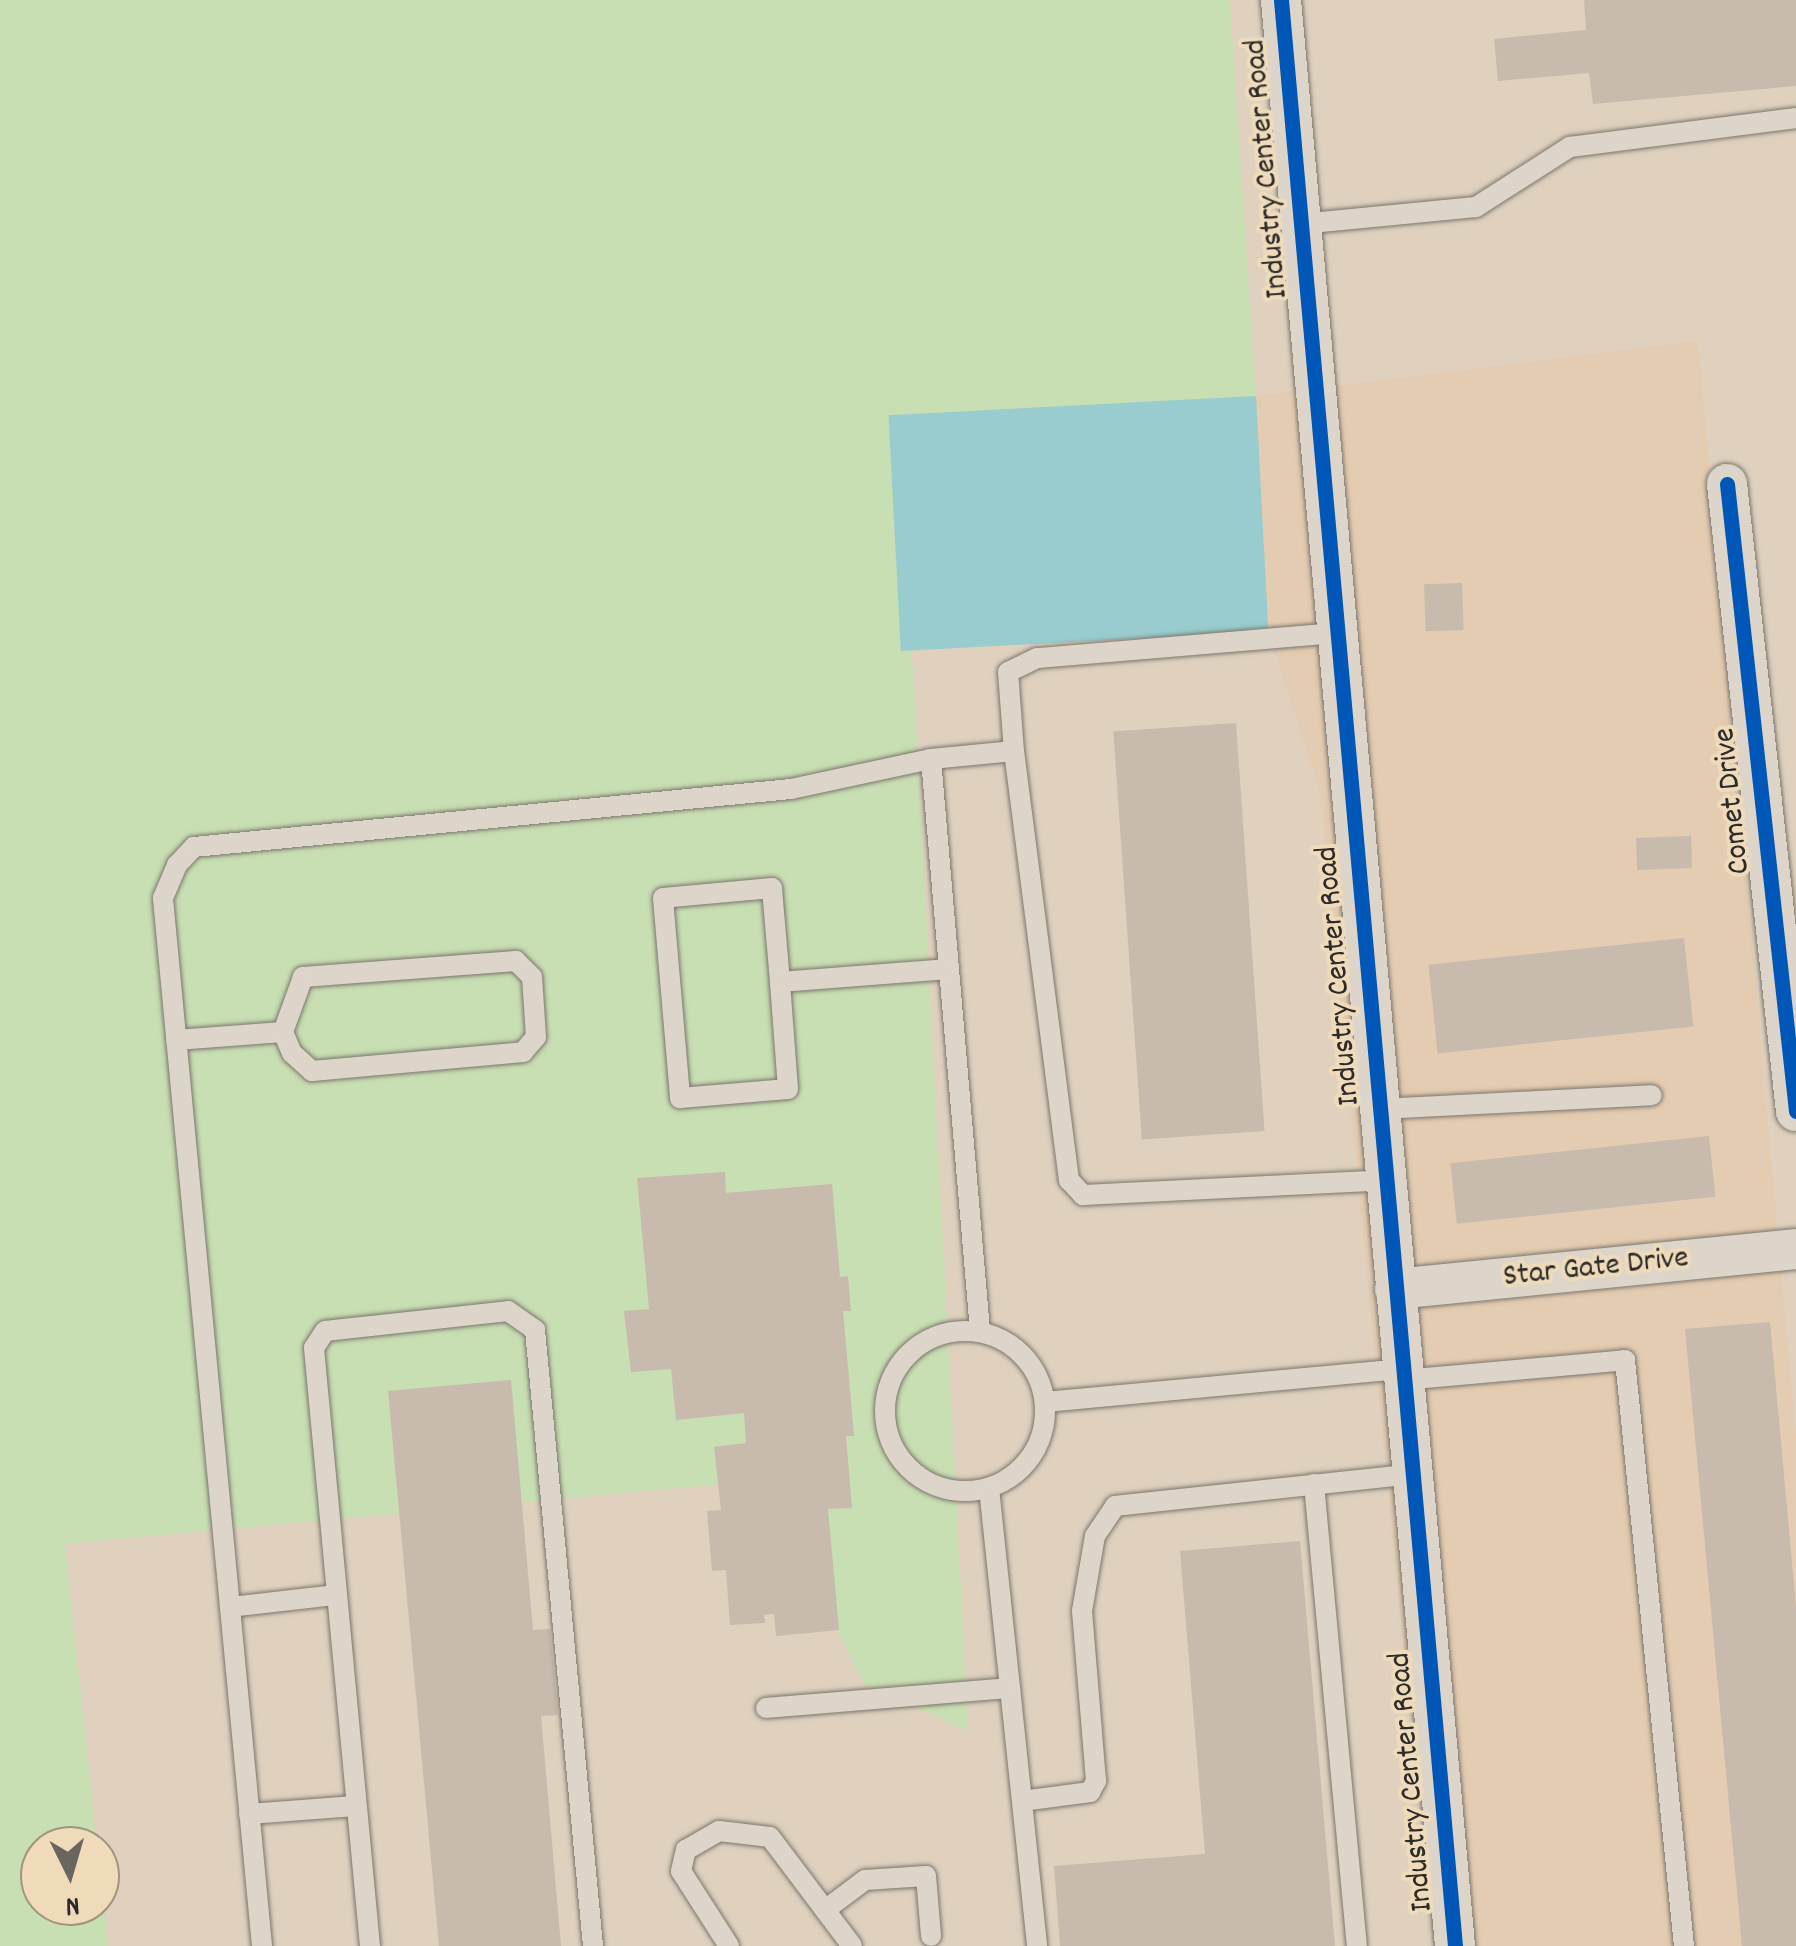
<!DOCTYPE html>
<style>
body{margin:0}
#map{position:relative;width:1796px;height:1946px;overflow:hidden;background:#dfd1be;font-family:Dekko,sans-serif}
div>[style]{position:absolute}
.built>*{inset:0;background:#e3ccb1}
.green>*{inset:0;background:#c8deb3}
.water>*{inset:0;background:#98ccce;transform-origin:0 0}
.building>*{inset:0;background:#c8baac;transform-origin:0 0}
.roads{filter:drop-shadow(0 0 2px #7c766d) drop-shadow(0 0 2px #7c766d)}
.service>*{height:20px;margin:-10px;padding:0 10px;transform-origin:10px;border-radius:10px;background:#ddd5c9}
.service>.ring{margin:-10px;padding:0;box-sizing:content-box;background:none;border:20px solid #ddd5c9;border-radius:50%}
.minor>*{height:40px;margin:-20px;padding:0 20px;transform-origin:20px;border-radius:20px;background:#ddd5c9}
.cycleway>*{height:15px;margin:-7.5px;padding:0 7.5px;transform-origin:7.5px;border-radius:7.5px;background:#0057b8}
span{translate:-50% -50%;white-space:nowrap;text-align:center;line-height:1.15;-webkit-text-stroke:8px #efdbb9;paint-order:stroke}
.street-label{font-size:32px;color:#2b2b2b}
.north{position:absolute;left:20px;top:1826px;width:100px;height:100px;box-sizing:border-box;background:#efdbb9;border:2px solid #a19580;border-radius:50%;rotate:175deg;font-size:28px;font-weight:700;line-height:40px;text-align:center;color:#2b2b2b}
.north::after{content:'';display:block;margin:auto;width:35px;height:45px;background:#6a655e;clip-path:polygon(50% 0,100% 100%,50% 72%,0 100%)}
</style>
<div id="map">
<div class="built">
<i style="clip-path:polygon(1698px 341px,1796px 1437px,1796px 1946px,1433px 1946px,1319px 788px,1268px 632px,1256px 396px)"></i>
</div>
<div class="green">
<i style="clip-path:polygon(0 0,1230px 0,1256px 396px,890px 437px,914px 679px,968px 1731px,864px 1684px,777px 1511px,774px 1479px,65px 1544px,97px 1846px,40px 1846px,40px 1906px,100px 1906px,100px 1872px,108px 1946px,0 1946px)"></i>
</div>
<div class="water">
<i style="left:1256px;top:396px;width:236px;height:368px;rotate:87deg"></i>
</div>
<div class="building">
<i style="clip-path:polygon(1584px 0,1796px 0,1796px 86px,1593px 104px,1589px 73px,1498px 81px,1494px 39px,1586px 30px)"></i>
<i style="left:1462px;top:583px;width:47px;height:38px;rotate:88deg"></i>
<i style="left:1236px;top:723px;width:409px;height:123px;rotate:86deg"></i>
<i style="left:1691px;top:836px;width:32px;height:55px;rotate:88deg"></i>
<i style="left:1684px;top:938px;width:89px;height:257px;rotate:84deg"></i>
<i style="left:1709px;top:1136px;width:61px;height:260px;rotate:84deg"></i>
<i style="clip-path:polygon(725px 1172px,726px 1193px,832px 1184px,840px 1277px,848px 1276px,851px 1311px,843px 1311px,854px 1436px,846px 1436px,852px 1508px,828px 1509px,839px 1630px,776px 1636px,774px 1614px,764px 1615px,765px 1623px,730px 1625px,726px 1570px,712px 1571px,707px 1511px,721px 1510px,714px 1447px,746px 1443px,744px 1413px,676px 1420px,671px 1369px,631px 1372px,624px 1311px,649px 1309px,637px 1178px)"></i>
<i style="clip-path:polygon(1770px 1322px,1796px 1607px,1796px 1946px,1742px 1946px,1685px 1329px)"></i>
<i style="clip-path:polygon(511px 1380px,533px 1630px,550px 1629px,558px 1715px,541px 1716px,561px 1946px,439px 1946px,388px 1391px)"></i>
<i style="clip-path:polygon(1300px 1541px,1335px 1946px,1060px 1946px,1054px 1866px,1205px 1854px,1180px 1551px)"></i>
</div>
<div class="roads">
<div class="service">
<i style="left:1300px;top:224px;width:177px;rotate:-5.5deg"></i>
<i style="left:1476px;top:207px;width:112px;rotate:-32.6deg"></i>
<i style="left:1570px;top:147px;width:228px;rotate:-7.3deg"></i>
<i style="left:1336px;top:633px;width:300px;rotate:175.2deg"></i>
<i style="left:1037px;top:658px;width:32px;rotate:154deg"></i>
<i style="left:1008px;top:672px;width:79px;rotate:85.7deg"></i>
<i style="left:1014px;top:751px;width:433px;rotate:82.7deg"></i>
<i style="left:1069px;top:1180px;width:21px;rotate:47deg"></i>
<i style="left:1083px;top:1195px;width:303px;rotate:-2.8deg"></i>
<i style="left:931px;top:759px;width:574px;rotate:85.1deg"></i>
<i style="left:780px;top:982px;width:94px;rotate:-94.9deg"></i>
<i style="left:772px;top:888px;width:109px;rotate:174.8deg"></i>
<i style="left:663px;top:898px;width:201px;rotate:85.1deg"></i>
<i style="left:680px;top:1098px;width:108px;rotate:-4.8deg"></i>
<i style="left:788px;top:1089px;width:107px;rotate:-94.3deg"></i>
<i style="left:780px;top:982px;width:169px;rotate:-4.4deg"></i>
<i style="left:176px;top:1040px;width:107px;rotate:-4.3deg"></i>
<i style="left:283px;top:1032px;width:23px;rotate:67deg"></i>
<i style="left:292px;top:1053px;width:27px;rotate:42deg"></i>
<i style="left:312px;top:1071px;width:212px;rotate:-5.1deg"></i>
<i style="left:523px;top:1052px;width:20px;rotate:-49deg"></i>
<i style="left:536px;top:1037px;width:60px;rotate:-93.8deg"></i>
<i style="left:532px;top:977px;width:23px;rotate:-135deg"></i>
<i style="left:516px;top:961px;width:214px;rotate:175.7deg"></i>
<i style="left:303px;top:977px;width:59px;rotate:110deg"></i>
<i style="left:1380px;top:1109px;width:272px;rotate:-2.9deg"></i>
<i class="ring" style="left:885px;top:1331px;width:140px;height:140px"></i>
<i style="left:1403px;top:1380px;width:223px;rotate:-5.1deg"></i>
<i style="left:1625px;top:1360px;width:589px;rotate:84.25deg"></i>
<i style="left:1045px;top:1402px;width:359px;rotate:-5.3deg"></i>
<i style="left:1314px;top:1484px;width:464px;rotate:84.7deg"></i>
<i style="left:989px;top:1488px;width:461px;rotate:84deg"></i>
<i style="left:230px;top:1607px;width:106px;rotate:-6.5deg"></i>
<i style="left:766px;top:1708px;width:245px;rotate:-4.7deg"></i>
<i style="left:1022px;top:1801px;width:69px;rotate:-7.5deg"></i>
<i style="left:1090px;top:1792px;width:13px;rotate:-61deg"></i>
<i style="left:1096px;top:1781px;width:171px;rotate:-94.7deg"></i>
<i style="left:1082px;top:1611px;width:76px;rotate:-80.2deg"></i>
<i style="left:1095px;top:1536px;width:36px;rotate:-56deg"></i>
<i style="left:1115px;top:1506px;width:299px;rotate:-6.1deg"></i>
<i style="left:249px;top:1814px;width:106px;rotate:-4.3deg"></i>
<i style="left:825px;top:1910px;width:50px;rotate:-36.9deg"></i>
<i style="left:865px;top:1880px;width:61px;rotate:-3.8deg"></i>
<i style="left:926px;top:1876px;width:60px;rotate:85.2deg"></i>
<i style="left:262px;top:1946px;width:1053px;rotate:-95.4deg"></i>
<i style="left:163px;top:898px;width:36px;rotate:-67deg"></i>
<i style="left:177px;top:865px;width:25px;rotate:-47deg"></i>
<i style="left:194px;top:847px;width:600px;rotate:-5.55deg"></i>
<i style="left:791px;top:789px;width:143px;rotate:-12.1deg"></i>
<i style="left:931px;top:759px;width:83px;rotate:-5.5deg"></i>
<i style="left:370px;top:1946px;width:601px;rotate:-95.35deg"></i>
<i style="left:314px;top:1348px;width:20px;rotate:-57deg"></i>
<i style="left:325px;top:1331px;width:184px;rotate:-6.2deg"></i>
<i style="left:508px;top:1311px;width:33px;rotate:35deg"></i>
<i style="left:535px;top:1330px;width:619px;rotate:84.62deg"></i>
<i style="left:729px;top:1946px;width:89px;rotate:-122.6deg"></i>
<i style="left:681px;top:1871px;width:22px;rotate:-77deg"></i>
<i style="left:686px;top:1850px;width:38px;rotate:-30deg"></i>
<i style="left:719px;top:1831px;width:51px;rotate:6.7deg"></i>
<i style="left:770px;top:1837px;width:136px;rotate:53deg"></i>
</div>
<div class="minor">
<i style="left:1281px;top:0;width:1954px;rotate:84.89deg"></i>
<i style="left:1727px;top:484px;width:631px;rotate:83.72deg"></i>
<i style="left:1395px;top:1289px;width:403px;rotate:-5.7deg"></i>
</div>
</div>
<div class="cycleway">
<i style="left:1281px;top:0;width:1954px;rotate:84.89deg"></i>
<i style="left:1727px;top:484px;width:631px;rotate:83.72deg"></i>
</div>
<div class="street-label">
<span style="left:1268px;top:169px;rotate:-95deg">Industry Center Road</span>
<span style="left:1734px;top:801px;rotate:-96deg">Comet Drive</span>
<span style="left:1340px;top:976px;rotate:-95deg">Industry Center Road</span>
<span style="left:1596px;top:1269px;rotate:-6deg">Star Gate Drive</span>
<span style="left:1413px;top:1782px;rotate:-95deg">Industry Center Road</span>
</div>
<div class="north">N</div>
</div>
